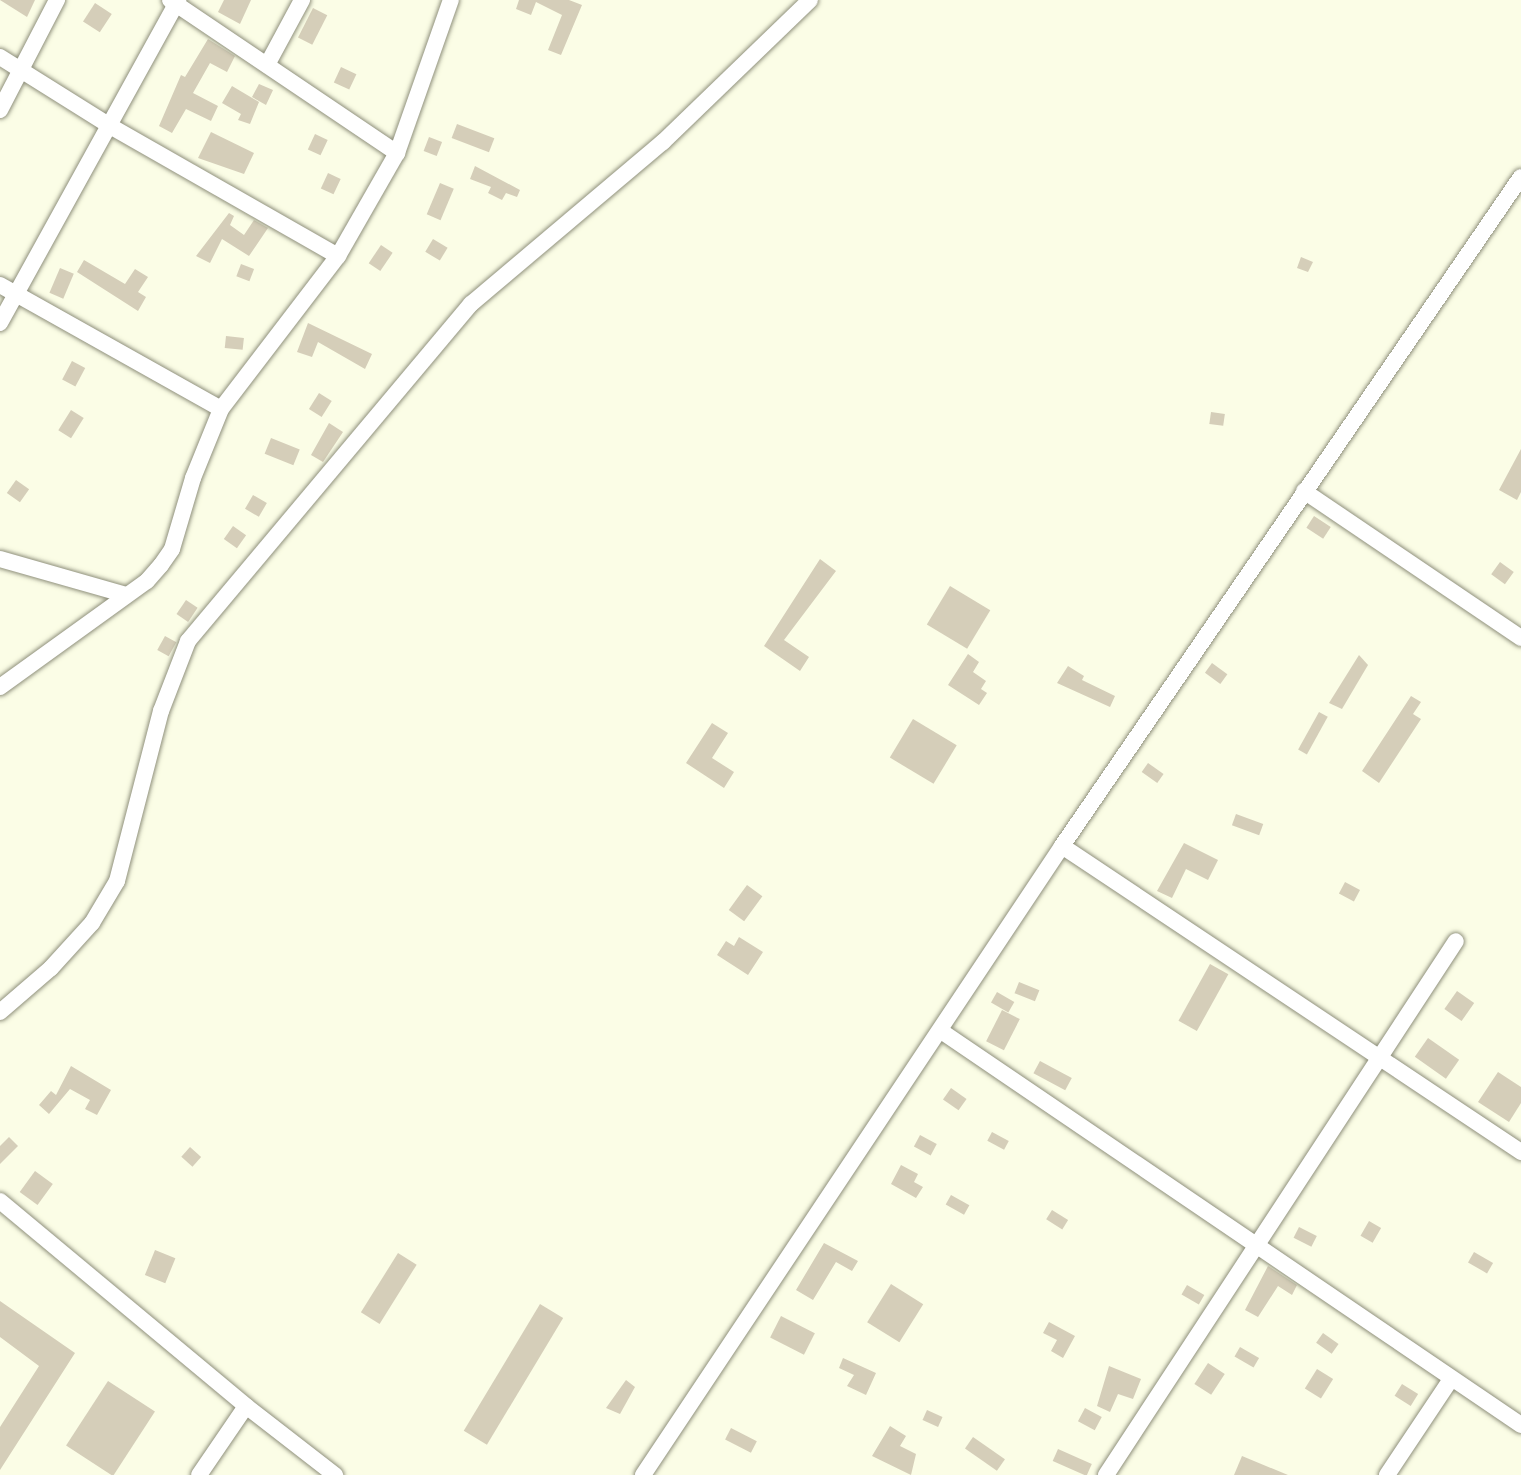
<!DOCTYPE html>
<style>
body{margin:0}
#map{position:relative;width:1521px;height:1475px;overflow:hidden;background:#fbfde6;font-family:Literata,serif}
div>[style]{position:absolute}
.building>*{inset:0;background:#d5ceb9;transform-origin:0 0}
.roads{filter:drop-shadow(0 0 2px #8f907c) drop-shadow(0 0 2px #8f907c)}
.minor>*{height:16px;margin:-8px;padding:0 8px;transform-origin:8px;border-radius:8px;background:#fff}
span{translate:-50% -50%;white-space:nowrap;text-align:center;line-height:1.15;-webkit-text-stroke:5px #fbfde6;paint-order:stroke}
</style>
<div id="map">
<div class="building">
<i style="clip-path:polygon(0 0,35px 0,27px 17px)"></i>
<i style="clip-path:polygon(224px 0,251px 0,240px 24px,218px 12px)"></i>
<i style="clip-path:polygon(519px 0,569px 0,582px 5px,561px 55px,548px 50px,562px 15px,536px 2px,531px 15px,516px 9px)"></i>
<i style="left:95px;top:3px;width:20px;height:22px;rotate:33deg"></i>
<i style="left:313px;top:8px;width:16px;height:33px;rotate:27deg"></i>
<i style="clip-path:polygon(208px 39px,235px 56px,227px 72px,210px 63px,193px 93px,218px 106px,211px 121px,186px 109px,172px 133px,159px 126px,181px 75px,185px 77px)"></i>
<i style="left:341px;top:67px;width:17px;height:17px;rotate:25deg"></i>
<i style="clip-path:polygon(259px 84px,273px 90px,266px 105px,252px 97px)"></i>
<i style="clip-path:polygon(232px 86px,259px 102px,250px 124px,238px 120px,241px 114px,222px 103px)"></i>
<i style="left:457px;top:124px;width:40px;height:15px;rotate:21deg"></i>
<i style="clip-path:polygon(211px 132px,254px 153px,244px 174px,198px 158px)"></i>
<i style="left:315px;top:134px;width:14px;height:17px;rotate:25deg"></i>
<i style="left:429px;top:137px;width:14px;height:15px;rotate:21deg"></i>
<i style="clip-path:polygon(475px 166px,520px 190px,517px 197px,506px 193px,502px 200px,488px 193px,491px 187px,470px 179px)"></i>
<i style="left:328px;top:173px;width:14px;height:17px;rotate:25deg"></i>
<i style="left:440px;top:183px;width:15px;height:34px;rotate:23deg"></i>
<i style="clip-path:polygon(229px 213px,234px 216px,230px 225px,244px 235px,254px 220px,268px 228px,249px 256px,222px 239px,210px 263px,196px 256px)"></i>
<i style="left:433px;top:239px;width:17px;height:15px;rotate:31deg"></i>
<i style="left:381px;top:245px;width:14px;height:22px;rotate:34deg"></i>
<i style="clip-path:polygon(1301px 257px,1313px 262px,1308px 272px,1297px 268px)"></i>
<i style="clip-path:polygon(84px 260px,125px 284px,135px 269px,148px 277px,138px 292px,146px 297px,138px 311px,77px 272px)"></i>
<i style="left:241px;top:264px;width:14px;height:13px;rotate:21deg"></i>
<i style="left:60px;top:268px;width:15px;height:27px;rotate:23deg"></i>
<i style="clip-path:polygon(308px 323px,372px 354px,365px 369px,318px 342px,312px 357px,297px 352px)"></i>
<i style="left:226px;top:336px;width:18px;height:12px;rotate:6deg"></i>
<i style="left:72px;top:361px;width:15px;height:21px;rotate:28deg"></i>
<i style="left:319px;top:393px;width:15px;height:19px;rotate:32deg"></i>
<i style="left:71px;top:410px;width:15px;height:24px;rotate:32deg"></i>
<i style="left:1211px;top:412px;width:14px;height:12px;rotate:8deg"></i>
<i style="clip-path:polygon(329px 423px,343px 432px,323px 462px,311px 455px)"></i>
<i style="left:271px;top:438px;width:31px;height:17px;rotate:22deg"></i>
<i style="clip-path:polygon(1521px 449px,1521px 492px,1517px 500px,1499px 490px)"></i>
<i style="left:16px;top:480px;width:16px;height:16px;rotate:35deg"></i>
<i style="left:253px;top:495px;width:16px;height:16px;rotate:30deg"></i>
<i style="left:1314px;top:516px;width:20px;height:14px;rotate:33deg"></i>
<i style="left:233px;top:526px;width:16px;height:16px;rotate:35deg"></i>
<i style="clip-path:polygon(820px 559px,836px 571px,784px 640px,809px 657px,800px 671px,764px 646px)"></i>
<i style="left:1500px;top:562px;width:17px;height:15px;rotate:36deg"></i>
<i style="left:950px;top:586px;width:47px;height:45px;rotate:31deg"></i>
<i style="left:186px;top:600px;width:14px;height:17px;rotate:34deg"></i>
<i style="left:165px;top:636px;width:13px;height:16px;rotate:29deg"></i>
<i style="clip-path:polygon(968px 654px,979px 662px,973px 672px,986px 681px,981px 689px,987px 693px,979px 705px,948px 685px)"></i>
<i style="clip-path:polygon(1359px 655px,1368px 665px,1342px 709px,1329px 703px)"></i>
<i style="left:1212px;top:663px;width:19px;height:12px;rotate:36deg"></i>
<i style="clip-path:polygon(1068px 666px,1084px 676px,1082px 680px,1115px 696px,1110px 707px,1057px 683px)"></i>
<i style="clip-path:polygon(1411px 696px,1421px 702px,1413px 714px,1421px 719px,1379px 783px,1362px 771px)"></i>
<i style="left:1319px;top:712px;width:10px;height:43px;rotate:29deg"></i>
<i style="left:913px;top:719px;width:51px;height:45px;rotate:31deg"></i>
<i style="clip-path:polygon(712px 723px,728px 733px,712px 758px,734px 772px,724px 788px,686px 763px)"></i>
<i style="left:1148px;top:763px;width:19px;height:11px;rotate:35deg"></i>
<i style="left:1236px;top:814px;width:29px;height:12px;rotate:20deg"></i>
<i style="clip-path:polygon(1184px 843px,1218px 860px,1208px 880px,1186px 869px,1172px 898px,1157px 891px)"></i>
<i style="left:1345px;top:882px;width:17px;height:13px;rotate:28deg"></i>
<i style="left:747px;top:885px;width:19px;height:31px;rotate:36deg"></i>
<i style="clip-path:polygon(739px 937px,763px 952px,748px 975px,717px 955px,726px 941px,734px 946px)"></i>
<i style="left:1210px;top:964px;width:21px;height:65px;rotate:29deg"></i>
<i style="left:1019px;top:982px;width:22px;height:12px;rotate:22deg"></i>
<i style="left:1457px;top:991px;width:21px;height:22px;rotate:35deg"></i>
<i style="left:997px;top:992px;width:20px;height:12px;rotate:30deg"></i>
<i style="left:1002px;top:1010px;width:20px;height:35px;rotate:27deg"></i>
<i style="left:1428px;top:1038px;width:38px;height:23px;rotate:35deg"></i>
<i style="left:1040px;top:1061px;width:36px;height:14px;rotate:28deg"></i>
<i style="clip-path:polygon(71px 1066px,111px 1090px,97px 1115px,85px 1109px,90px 1100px,70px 1089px,49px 1114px,39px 1105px,51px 1091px,56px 1095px)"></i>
<i style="clip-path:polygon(1498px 1072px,1521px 1087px,1521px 1103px,1509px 1122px,1478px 1102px)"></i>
<i style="left:951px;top:1088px;width:19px;height:14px;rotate:35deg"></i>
<i style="left:992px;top:1132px;width:19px;height:10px;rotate:28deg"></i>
<i style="left:920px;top:1135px;width:19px;height:13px;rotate:28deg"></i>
<i style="clip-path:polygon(9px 1137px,18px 1146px,0 1164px,0 1146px)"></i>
<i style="left:190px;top:1147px;width:15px;height:13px;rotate:42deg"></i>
<i style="clip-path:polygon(901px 1165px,918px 1174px,914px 1182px,923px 1187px,916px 1198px,891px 1184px)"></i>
<i style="left:35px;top:1171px;width:22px;height:26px;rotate:36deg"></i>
<i style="left:951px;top:1195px;width:21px;height:11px;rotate:29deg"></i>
<i style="left:1052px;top:1210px;width:19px;height:11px;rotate:32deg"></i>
<i style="left:1369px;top:1221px;width:14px;height:17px;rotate:30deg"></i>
<i style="left:1299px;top:1227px;width:20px;height:12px;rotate:27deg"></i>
<i style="clip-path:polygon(824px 1243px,858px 1261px,852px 1271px,836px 1262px,813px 1300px,796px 1290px)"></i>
<i style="left:155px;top:1250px;width:22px;height:27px;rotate:22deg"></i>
<i style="left:1474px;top:1252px;width:22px;height:12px;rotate:30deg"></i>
<i style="left:398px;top:1253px;width:22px;height:70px;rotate:32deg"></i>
<i style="clip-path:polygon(1268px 1266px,1297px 1285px,1292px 1295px,1278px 1286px,1258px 1317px,1245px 1310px)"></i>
<i style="left:891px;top:1284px;width:38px;height:45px;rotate:32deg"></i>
<i style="left:1187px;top:1285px;width:20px;height:11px;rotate:30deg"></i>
<i style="clip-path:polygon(0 1301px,75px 1353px,0 1470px,0 1427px,39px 1366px,0 1337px)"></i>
<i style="left:540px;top:1304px;width:27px;height:148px;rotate:31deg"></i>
<i style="left:781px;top:1316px;width:38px;height:24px;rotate:27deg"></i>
<i style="clip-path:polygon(1049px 1322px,1075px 1336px,1063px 1358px,1051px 1351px,1057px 1340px,1043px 1333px)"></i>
<i style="left:1323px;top:1333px;width:19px;height:12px;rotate:35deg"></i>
<i style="left:1240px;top:1347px;width:22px;height:11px;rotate:30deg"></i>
<i style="clip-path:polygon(843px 1358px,876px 1373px,866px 1395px,847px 1386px,854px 1375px,839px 1368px)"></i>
<i style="left:1208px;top:1363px;width:20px;height:25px;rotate:33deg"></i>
<i style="clip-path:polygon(1109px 1366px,1141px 1379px,1133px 1399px,1118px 1394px,1110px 1412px,1097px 1406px)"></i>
<i style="left:1317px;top:1369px;width:19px;height:23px;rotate:32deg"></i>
<i style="clip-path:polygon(626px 1380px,635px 1387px,620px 1414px,606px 1408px)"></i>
<i style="left:108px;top:1381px;width:56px;height:77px;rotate:33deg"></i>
<i style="left:1402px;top:1384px;width:19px;height:14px;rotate:32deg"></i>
<i style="left:1085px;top:1408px;width:19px;height:15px;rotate:28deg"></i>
<i style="left:927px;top:1410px;width:17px;height:11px;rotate:24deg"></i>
<i style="clip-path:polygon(890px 1426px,906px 1436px,900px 1446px,916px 1454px,911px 1475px,872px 1456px)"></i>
<i style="left:731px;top:1428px;width:29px;height:13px;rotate:27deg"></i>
<i style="left:973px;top:1437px;width:39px;height:14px;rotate:35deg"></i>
<i style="left:1058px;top:1449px;width:37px;height:13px;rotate:24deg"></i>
<i style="clip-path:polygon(1242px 1456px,1288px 1475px,1234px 1475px)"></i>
</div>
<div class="roads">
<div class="minor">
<i style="left:170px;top:0;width:274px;rotate:34deg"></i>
<i style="left:0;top:57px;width:130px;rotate:32.1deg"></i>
<i style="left:110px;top:126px;width:262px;rotate:29.7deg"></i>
<i style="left:267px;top:65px;width:74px;rotate:-61.7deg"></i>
<i style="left:0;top:110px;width:124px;rotate:-62.6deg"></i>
<i style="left:0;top:285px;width:253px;rotate:29.3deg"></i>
<i style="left:0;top:323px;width:369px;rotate:-61.1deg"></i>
<i style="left:1304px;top:491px;width:262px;rotate:34.1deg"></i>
<i style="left:0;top:559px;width:131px;rotate:15.9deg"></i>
<i style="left:0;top:687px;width:181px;rotate:-35.8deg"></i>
<i style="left:147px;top:581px;width:21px;rotate:-49deg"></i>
<i style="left:161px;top:565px;width:19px;rotate:-55deg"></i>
<i style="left:172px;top:549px;width:74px;rotate:-73.5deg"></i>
<i style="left:193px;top:478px;width:74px;rotate:-67.9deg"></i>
<i style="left:221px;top:409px;width:193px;rotate:-52.6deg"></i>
<i style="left:338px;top:256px;width:119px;rotate:-60.2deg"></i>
<i style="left:397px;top:153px;width:162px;rotate:-70.6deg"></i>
<i style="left:1062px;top:846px;width:552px;rotate:33.69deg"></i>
<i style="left:0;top:1012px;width:67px;rotate:-40.8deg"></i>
<i style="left:51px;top:968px;width:61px;rotate:-47.7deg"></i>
<i style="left:92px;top:923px;width:49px;rotate:-59.2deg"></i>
<i style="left:117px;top:881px;width:176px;rotate:-75.5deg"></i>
<i style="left:161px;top:711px;width:75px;rotate:-68.9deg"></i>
<i style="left:188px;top:641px;width:440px;rotate:-50deg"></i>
<i style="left:471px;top:304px;width:251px;rotate:-40.2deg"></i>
<i style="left:663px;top:142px;width:204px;rotate:-44deg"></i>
<i style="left:941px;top:1031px;width:701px;rotate:34.19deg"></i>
<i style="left:0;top:1201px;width:320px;rotate:39.8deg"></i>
<i style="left:199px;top:1475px;width:83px;rotate:-55.7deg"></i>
<i style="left:246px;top:1406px;width:113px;rotate:37.8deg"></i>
<i style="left:643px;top:1475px;width:756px;rotate:-56.33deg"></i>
<i style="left:1062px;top:846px;width:811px;rotate:-55.55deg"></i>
<i style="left:1106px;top:1475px;width:638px;rotate:-56.76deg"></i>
<i style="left:1387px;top:1475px;width:115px;rotate:-56.3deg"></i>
</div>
</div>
</div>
